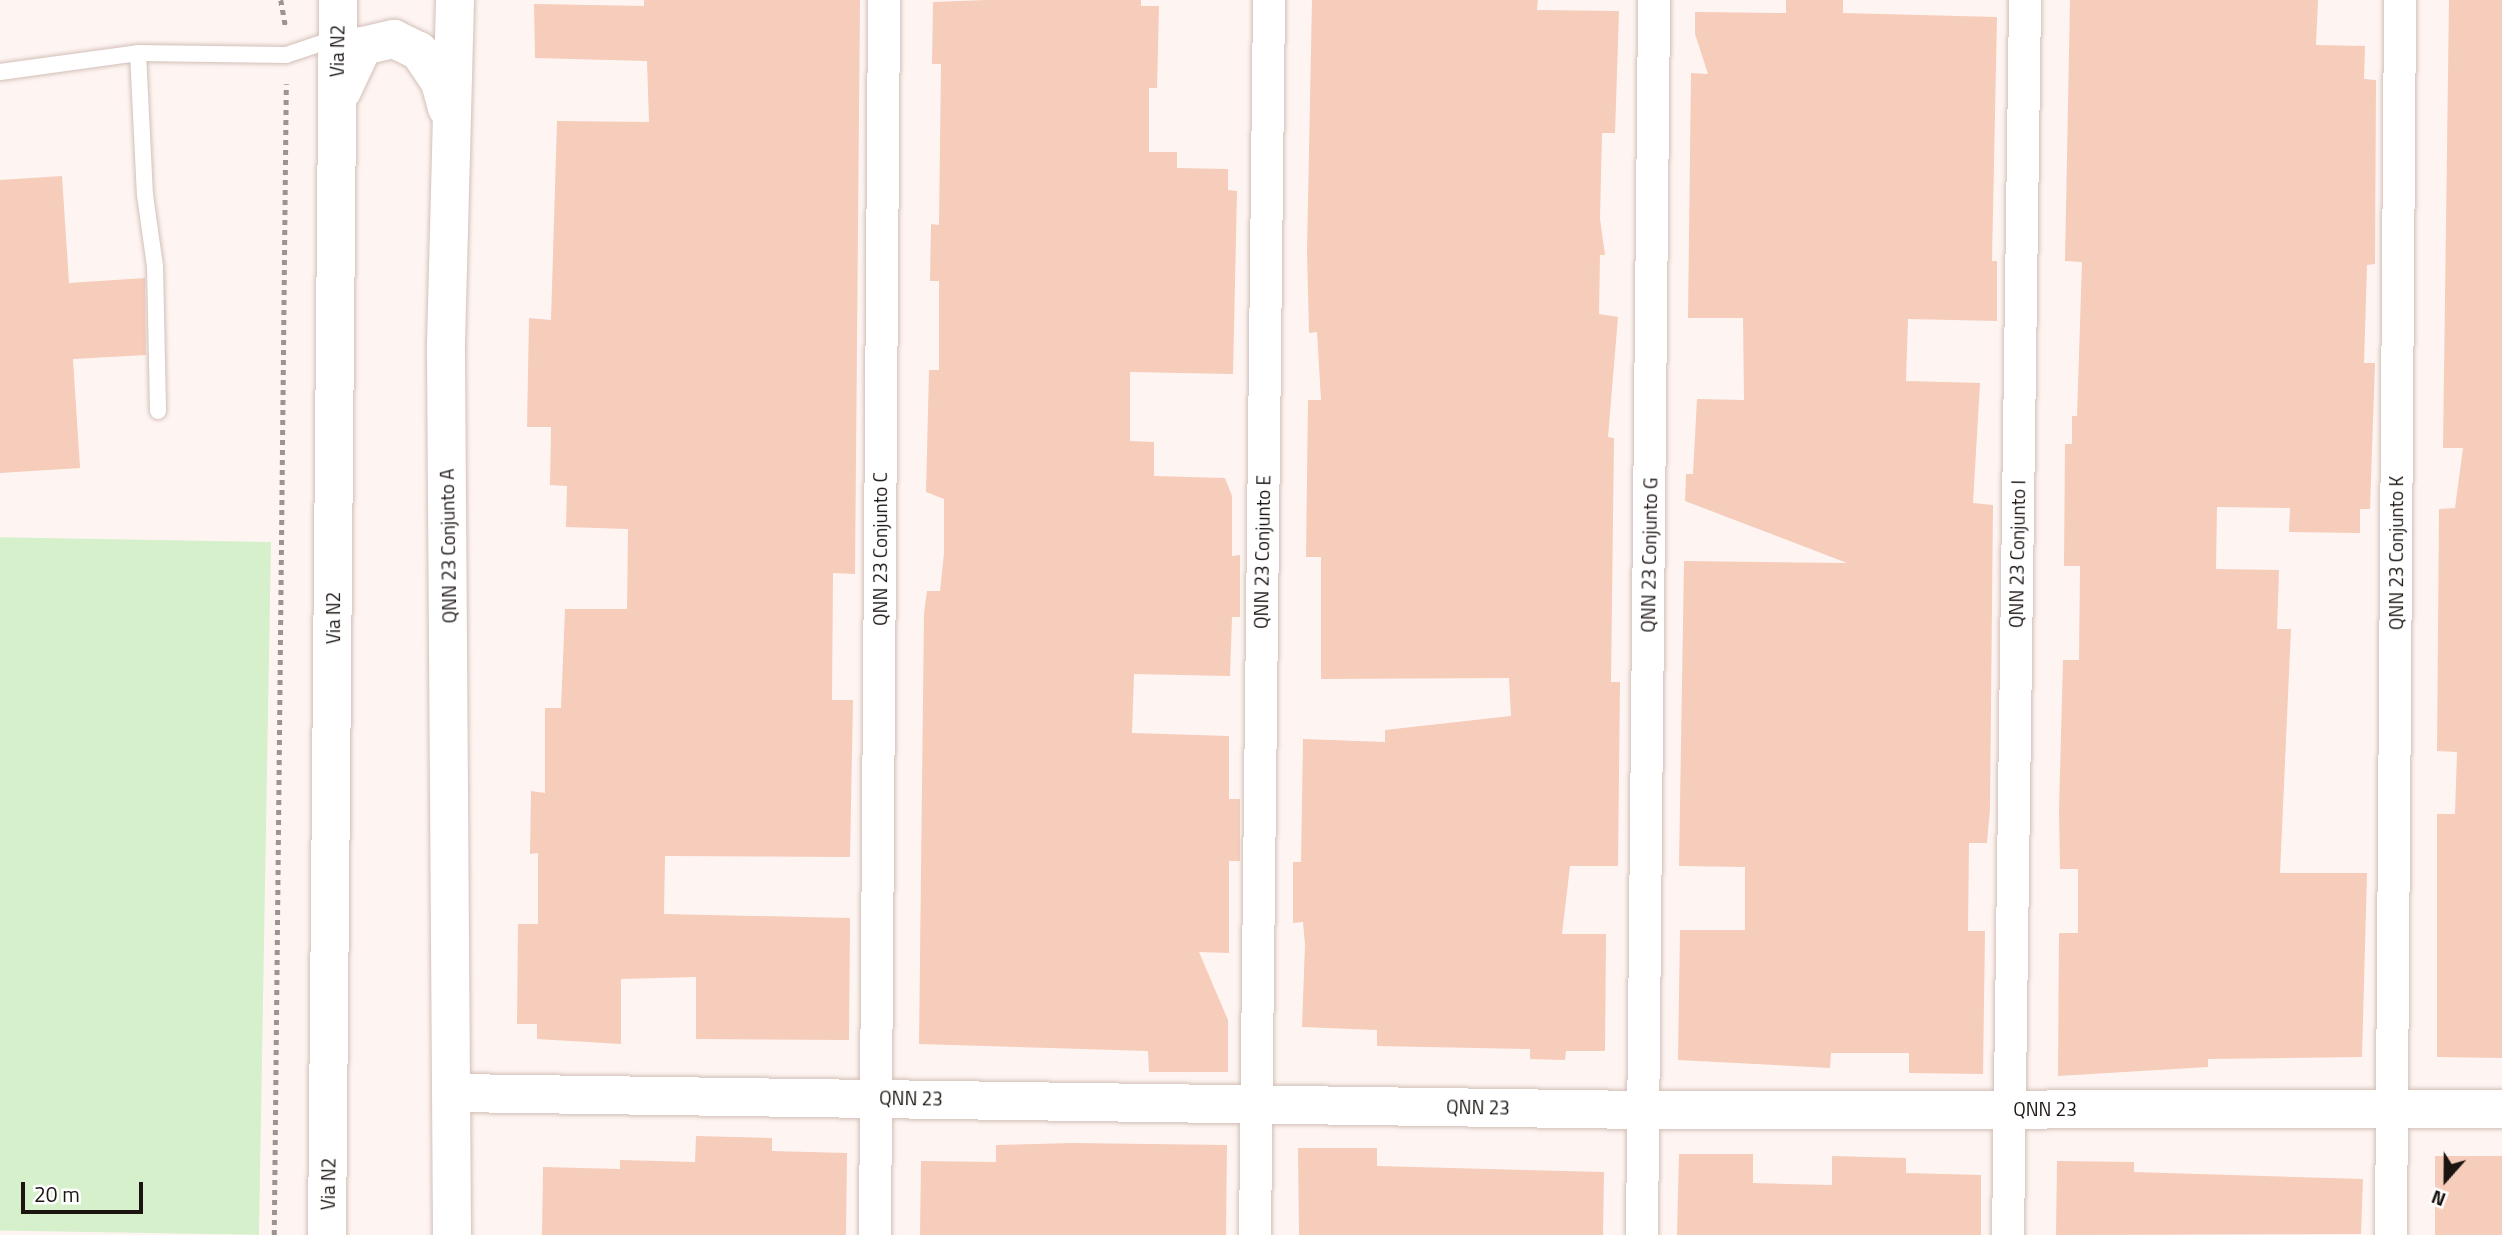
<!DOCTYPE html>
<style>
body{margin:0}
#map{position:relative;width:2502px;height:1235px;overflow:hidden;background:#fef5f2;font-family:"Titillium Web",sans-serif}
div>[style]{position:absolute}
.green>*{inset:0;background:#d5f0cb;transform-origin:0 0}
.building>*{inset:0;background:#f6ccbb;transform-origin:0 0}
.path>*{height:4.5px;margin-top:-2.25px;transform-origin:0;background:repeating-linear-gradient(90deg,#9c9491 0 5px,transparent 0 10px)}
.roads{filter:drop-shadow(0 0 2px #d3bfb7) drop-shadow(0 0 2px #d3bfb7)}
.lane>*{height:16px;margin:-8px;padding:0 8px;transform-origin:8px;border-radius:8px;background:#fff}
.street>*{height:32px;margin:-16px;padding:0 16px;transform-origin:16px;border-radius:16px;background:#fff}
.secondary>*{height:38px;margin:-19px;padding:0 19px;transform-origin:19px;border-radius:19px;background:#fff}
span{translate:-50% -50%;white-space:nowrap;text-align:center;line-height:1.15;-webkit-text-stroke:6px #fff;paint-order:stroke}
.street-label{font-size:19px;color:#1b1411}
.north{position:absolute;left:2411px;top:1144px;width:70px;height:70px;-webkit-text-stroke:5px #fff;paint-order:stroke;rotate:201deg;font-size:19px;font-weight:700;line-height:28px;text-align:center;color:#1b1411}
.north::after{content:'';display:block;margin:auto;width:24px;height:32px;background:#1b1411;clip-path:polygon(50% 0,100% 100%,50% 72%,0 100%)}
.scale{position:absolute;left:21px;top:1182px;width:122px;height:32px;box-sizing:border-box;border:4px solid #1b1411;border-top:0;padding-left:9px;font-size:21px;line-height:24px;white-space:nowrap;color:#1b1411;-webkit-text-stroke:5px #fff;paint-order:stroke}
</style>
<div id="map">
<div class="green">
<i style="left:271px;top:542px;width:693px;height:271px;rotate:91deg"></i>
</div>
<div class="building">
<i style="clip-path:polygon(644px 0,860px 0,855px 574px,833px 573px,832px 700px,853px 700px,850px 857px,665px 856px,664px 914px,850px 918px,849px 1040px,696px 1039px,696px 977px,621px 979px,621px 1044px,537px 1039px,537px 1024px,517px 1024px,518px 924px,538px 924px,538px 853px,530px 854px,531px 791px,545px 793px,545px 708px,561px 708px,565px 609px,627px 609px,628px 529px,566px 527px,567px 486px,550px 485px,551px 427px,527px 427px,529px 318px,551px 320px,557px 121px,649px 122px,647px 61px,535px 58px,534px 4px,644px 6px)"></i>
<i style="clip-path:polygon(986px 0,1141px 0,1141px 6px,1159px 6px,1157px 88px,1149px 88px,1149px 152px,1177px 152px,1177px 168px,1228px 169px,1228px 190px,1237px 191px,1233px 374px,1130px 372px,1130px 441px,1154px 442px,1154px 476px,1225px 478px,1232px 496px,1232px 556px,1240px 555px,1240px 617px,1232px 617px,1230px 676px,1134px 674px,1132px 733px,1229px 736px,1229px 799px,1240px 799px,1240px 861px,1229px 861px,1229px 953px,1199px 952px,1228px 1020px,1228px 1072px,1149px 1072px,1148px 1051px,919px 1044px,924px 613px,927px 591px,940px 591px,944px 553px,944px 499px,926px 492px,929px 370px,939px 370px,939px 281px,930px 281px,931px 224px,939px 225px,941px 64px,932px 64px,933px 2px)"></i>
<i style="clip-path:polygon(1312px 0,1538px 0,1537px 10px,1619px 11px,1615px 133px,1602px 133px,1600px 219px,1605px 255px,1600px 255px,1599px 314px,1618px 317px,1608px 437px,1614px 438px,1611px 682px,1620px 682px,1618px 866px,1570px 866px,1562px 934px,1606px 934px,1605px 1051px,1566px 1051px,1565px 1060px,1530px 1059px,1530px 1049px,1377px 1046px,1377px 1030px,1302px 1027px,1305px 945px,1303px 922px,1293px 923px,1293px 862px,1301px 862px,1303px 739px,1385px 742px,1385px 730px,1511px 716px,1509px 678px,1321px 679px,1321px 557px,1306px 557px,1308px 400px,1321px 400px,1317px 332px,1309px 333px,1307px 251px)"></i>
<i style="clip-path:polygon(1786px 0,1843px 0,1843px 13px,1997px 17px,1992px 261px,1997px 261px,1997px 321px,1908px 319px,1906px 381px,1980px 383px,1973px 503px,1993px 505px,1990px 809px,1987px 843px,1969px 843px,1968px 931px,1985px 931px,1983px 1074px,1909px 1073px,1909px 1053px,1831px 1053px,1830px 1068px,1678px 1060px,1680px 930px,1745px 930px,1745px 867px,1679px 866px,1684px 561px,1847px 563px,1685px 501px,1686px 474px,1693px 474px,1697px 399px,1744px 400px,1743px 318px,1688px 318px,1691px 73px,1708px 74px,1695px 34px,1695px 12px,1786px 13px)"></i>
<i style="clip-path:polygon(2070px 0,2318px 0,2316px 45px,2365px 46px,2364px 79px,2376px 80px,2375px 264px,2367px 265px,2364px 363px,2375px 363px,2370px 509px,2360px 509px,2360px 533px,2289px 532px,2290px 508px,2217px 507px,2216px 569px,2279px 570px,2277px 629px,2291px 629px,2280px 873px,2367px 873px,2362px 1057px,2208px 1059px,2208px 1067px,2058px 1076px,2059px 933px,2078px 933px,2078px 869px,2060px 869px,2059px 810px,2063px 660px,2079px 660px,2080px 566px,2064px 566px,2065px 444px,2072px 444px,2072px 416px,2077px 416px,2082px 262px,2065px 261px)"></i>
<i style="clip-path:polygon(2449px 0,2502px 0,2502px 1058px,2437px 1057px,2437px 814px,2455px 814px,2457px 752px,2437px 751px,2439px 509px,2455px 508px,2463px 448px,2443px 448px)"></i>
<i style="clip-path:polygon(62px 176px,69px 283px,145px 278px,146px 355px,73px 359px,80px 468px,0 473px,0 180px)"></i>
<i style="clip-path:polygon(696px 1136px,772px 1138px,772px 1151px,847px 1153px,846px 1235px,542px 1235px,543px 1167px,620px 1169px,620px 1160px,695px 1162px)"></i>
<i style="clip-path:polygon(1073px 1143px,1227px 1145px,1226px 1235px,920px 1235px,921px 1161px,996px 1162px,996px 1145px)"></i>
<i style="clip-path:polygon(1298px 1148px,1377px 1148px,1377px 1166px,1604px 1172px,1603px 1235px,1299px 1235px)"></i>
<i style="clip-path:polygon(1679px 1154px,1753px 1154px,1753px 1183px,1832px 1185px,1832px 1156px,1906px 1158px,1906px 1173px,1981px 1175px,1981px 1235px,1677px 1235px)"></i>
<i style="left:2502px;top:1156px;width:79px;height:67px;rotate:90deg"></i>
<i style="clip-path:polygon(2057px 1161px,2134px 1162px,2134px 1172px,2363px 1179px,2361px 1234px,2056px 1235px)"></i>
</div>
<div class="path">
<i style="left:281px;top:0;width:27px;rotate:80deg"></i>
<i style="left:274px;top:1235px;width:1151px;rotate:-89.4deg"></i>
</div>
<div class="roads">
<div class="lane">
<i style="left:138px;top:53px;width:142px;rotate:87.2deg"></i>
<i style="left:145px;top:195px;width:72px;rotate:82deg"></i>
<i style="left:155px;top:266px;width:145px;rotate:88.8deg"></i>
<i style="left:0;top:72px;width:139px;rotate:-7.8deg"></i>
<i style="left:138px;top:53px;width:148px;rotate:0.8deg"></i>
<i style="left:286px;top:55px;width:54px;rotate:-18.4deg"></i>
</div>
<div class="street">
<i style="left:875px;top:1235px;width:1235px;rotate:-89.58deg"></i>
<i style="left:1255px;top:1235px;width:1235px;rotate:-89.35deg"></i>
<i style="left:1642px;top:1235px;width:1235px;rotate:-89.44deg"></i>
<i style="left:2008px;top:1235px;width:1235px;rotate:-89.21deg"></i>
<i style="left:2391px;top:1235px;width:1235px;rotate:-89.58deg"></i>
</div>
<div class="secondary">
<i style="left:342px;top:91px;width:50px;rotate:-65deg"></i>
<i style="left:363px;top:46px;width:32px;rotate:-13deg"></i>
<i style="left:394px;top:39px;width:28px;rotate:26deg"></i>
<i style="left:419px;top:51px;width:37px;rotate:56deg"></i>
<i style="left:440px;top:82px;width:27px;rotate:75deg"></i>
<i style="left:454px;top:1093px;width:1190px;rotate:0.82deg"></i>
<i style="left:1644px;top:1110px;width:858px;rotate:-0.07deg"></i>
<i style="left:327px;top:1235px;width:1235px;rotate:-89.49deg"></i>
<i style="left:452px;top:1235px;width:891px;rotate:-90.39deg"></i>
<i style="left:446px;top:344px;width:344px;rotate:-88.5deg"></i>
</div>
</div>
<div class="street-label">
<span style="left:337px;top:51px;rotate:-89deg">Via N2</span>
<span style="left:448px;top:546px;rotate:-91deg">QNN 23 Conjunto A</span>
<span style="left:880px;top:549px;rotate:-90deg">QNN 23 Conjunto C</span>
<span style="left:1262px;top:552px;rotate:-89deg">QNN 23 Conjunto E</span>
<span style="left:2396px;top:553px;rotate:-90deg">QNN 23 Conjunto K</span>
<span style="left:2017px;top:554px;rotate:-89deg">QNN 23 Conjunto I</span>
<span style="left:1649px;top:555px;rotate:-89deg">QNN 23 Conjunto G</span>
<span style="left:333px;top:618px;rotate:-90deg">Via N2</span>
<span style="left:911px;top:1098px;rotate:1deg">QNN 23</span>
<span style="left:1478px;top:1107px;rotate:1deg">QNN 23</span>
<span style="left:2045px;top:1109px">QNN 23</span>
<span style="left:328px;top:1184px;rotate:-89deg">Via N2</span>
</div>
<div class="north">N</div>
<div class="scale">20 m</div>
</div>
